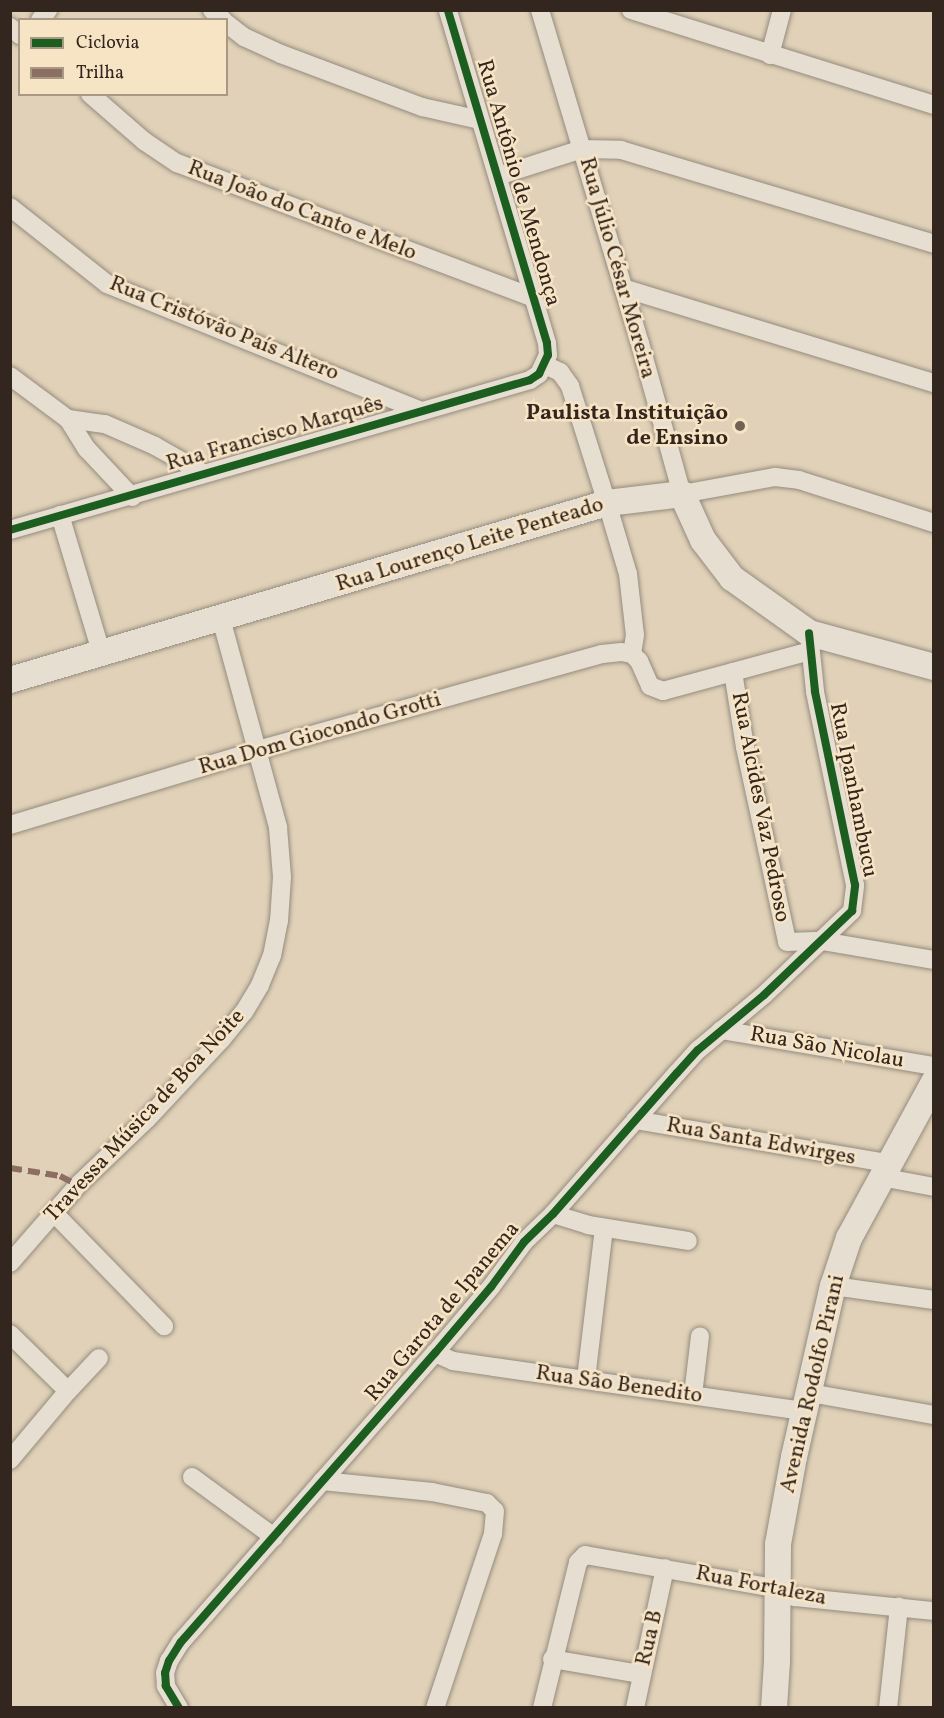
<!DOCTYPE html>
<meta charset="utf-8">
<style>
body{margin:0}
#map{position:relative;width:944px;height:1718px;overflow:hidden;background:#e0d1b8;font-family:Vollkorn,serif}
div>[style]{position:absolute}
.roads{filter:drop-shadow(0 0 2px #958b7d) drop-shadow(0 0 2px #958b7d)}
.minor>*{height:18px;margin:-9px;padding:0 9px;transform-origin:9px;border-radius:9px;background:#e6ded1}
.secondary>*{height:26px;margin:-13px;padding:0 13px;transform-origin:13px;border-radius:13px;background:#e6ded1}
.quiet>*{height:6px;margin-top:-3px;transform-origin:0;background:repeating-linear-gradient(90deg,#8d6e63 0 12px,transparent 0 18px)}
.cycleway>*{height:8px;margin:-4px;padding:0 4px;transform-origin:4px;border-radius:4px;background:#1b5e20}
.dots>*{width:16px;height:16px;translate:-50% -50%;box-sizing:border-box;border:3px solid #f7e4c5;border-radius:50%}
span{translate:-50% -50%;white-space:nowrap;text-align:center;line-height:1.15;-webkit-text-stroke:5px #f7e4c5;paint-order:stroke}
.street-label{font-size:22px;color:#33261f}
.poi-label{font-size:22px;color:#33261f;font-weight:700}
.right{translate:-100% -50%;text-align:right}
.frame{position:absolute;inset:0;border:12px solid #33261f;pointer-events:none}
.legend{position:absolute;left:18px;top:18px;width:210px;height:78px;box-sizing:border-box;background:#f7e4c5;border:2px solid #a99883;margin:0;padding:8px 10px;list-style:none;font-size:18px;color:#33261f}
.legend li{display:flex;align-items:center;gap:12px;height:30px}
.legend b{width:30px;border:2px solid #a99883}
</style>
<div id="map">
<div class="roads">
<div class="minor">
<i style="left:212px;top:10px;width:15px;rotate:42deg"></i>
<i style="left:540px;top:10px;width:348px;rotate:73.3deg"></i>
<i style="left:640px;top:343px;width:157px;rotate:74.5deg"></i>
<i style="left:682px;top:494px;width:95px;rotate:-10.4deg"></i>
<i style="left:775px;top:477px;width:24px;rotate:7deg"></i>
<i style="left:799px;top:480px;width:142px;rotate:17.7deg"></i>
<i style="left:631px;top:10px;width:318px;rotate:17.4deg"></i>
<i style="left:40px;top:20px;width:13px;rotate:-51deg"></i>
<i style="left:226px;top:23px;width:23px;rotate:38deg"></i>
<i style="left:244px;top:37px;width:41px;rotate:24.7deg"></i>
<i style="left:281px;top:54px;width:151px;rotate:20.6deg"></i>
<i style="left:422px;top:107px;width:59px;rotate:12.6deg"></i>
<i style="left:10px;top:27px;width:13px;rotate:39deg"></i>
<i style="left:770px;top:55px;width:47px;rotate:-75.1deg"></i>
<i style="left:90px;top:94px;width:72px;rotate:41deg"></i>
<i style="left:144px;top:141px;width:40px;rotate:34deg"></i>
<i style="left:177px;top:163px;width:379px;rotate:20.7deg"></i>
<i style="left:498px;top:176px;width:88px;rotate:-17.8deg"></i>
<i style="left:582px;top:149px;width:39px;rotate:1deg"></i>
<i style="left:621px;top:150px;width:327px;rotate:16.7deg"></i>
<i style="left:10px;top:207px;width:124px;rotate:38.4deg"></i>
<i style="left:107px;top:284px;width:339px;rotate:22deg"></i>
<i style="left:623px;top:288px;width:325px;rotate:17deg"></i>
<i style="left:545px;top:365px;width:17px;rotate:25deg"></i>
<i style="left:560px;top:372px;width:17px;rotate:54deg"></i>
<i style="left:570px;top:386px;width:123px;rotate:72.5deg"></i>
<i style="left:607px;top:503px;width:74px;rotate:73.5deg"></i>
<i style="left:628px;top:574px;width:61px;rotate:83.5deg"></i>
<i style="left:635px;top:635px;width:19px;rotate:99deg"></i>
<i style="left:10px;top:376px;width:72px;rotate:36.6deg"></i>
<i style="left:68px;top:419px;width:36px;rotate:58deg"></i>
<i style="left:87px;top:449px;width:66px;rotate:46.8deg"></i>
<i style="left:68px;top:419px;width:37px;rotate:8deg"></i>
<i style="left:105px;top:424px;width:55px;rotate:23.7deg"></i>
<i style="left:155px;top:446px;width:55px;rotate:29.4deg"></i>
<i style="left:60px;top:515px;width:146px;rotate:73.3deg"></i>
<i style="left:10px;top:530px;width:541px;rotate:-16.09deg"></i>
<i style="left:530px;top:380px;width:11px;rotate:-34deg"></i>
<i style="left:539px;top:374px;width:21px;rotate:-65deg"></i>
<i style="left:548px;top:355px;width:12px;rotate:-95deg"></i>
<i style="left:547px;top:343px;width:347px;rotate:-106.6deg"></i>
<i style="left:632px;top:654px;width:10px;rotate:45deg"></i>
<i style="left:639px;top:661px;width:27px;rotate:66deg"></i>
<i style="left:650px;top:686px;width:14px;rotate:21deg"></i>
<i style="left:663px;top:691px;width:152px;rotate:-15.2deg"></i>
<i style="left:733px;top:672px;width:76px;rotate:80.9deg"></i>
<i style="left:745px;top:747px;width:199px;rotate:77.8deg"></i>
<i style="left:787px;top:942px;width:35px;rotate:-2deg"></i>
<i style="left:822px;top:941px;width:114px;rotate:9.6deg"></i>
<i style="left:10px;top:825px;width:259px;rotate:-16.8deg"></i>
<i style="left:258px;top:750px;width:357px;rotate:-15.6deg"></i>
<i style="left:602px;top:654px;width:19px;rotate:-6deg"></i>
<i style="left:621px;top:652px;width:11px;rotate:10deg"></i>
<i style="left:721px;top:1030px;width:216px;rotate:9.6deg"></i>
<i style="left:635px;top:1120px;width:256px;rotate:9.7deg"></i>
<i style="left:881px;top:1177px;width:54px;rotate:10.7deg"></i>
<i style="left:54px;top:1213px;width:158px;rotate:45.8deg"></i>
<i style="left:553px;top:1214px;width:37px;rotate:17deg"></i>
<i style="left:588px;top:1225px;width:101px;rotate:9.1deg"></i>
<i style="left:10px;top:1263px;width:103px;rotate:-48.9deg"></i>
<i style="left:78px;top:1185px;width:95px;rotate:-43.7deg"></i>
<i style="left:147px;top:1119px;width:108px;rotate:-46.9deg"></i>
<i style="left:221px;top:1040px;width:36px;rotate:-51deg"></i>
<i style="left:244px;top:1012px;width:31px;rotate:-59deg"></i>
<i style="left:260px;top:985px;width:31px;rotate:-68deg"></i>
<i style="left:272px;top:956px;width:36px;rotate:-79deg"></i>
<i style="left:279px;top:921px;width:44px;rotate:-86.1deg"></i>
<i style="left:282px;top:877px;width:50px;rotate:-94.6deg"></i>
<i style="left:278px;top:827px;width:216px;rotate:-105.3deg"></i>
<i style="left:833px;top:1286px;width:102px;rotate:7.9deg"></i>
<i style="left:10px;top:1334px;width:81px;rotate:44.5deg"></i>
<i style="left:435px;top:1353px;width:20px;rotate:24deg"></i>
<i style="left:453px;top:1361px;width:41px;rotate:8.3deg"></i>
<i style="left:494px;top:1367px;width:314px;rotate:8.1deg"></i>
<i style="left:586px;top:1379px;width:152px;rotate:-83.2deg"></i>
<i style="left:810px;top:1393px;width:126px;rotate:10.1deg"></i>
<i style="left:693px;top:1395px;width:59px;rotate:-83.2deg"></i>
<i style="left:10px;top:1460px;width:90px;rotate:-50deg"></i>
<i style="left:68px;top:1391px;width:45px;rotate:-46.8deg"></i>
<i style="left:192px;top:1477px;width:102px;rotate:36.2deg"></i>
<i style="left:322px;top:1481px;width:111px;rotate:5.7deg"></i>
<i style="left:432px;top:1492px;width:56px;rotate:11.3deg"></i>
<i style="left:487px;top:1503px;width:11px;rotate:45deg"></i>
<i style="left:495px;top:1511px;width:23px;rotate:95deg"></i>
<i style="left:493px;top:1534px;width:183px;rotate:108.4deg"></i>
<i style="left:552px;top:1659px;width:90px;rotate:9.6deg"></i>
<i style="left:179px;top:1708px;width:26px;rotate:-121deg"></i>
<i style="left:166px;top:1686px;width:13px;rotate:-94deg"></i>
<i style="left:165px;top:1673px;width:13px;rotate:-72deg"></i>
<i style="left:169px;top:1661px;width:22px;rotate:-58deg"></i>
<i style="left:181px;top:1642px;width:385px;rotate:-48.7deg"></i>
<i style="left:435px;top:1353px;width:87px;rotate:-49.7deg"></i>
<i style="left:491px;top:1287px;width:56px;rotate:-53.7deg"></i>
<i style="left:524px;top:1242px;width:40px;rotate:-44deg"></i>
<i style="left:553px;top:1214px;width:188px;rotate:-48.7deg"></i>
<i style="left:677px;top:1073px;width:31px;rotate:-48deg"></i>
<i style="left:698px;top:1050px;width:86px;rotate:-39.8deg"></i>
<i style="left:764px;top:995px;width:122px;rotate:-43.7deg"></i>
<i style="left:852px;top:911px;width:26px;rotate:-83deg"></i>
<i style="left:855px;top:885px;width:198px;rotate:-101.7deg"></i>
<i style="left:815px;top:691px;width:58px;rotate:-95.9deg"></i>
<i style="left:542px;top:1708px;width:150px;rotate:-76.1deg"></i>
<i style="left:578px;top:1562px;width:10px;rotate:-45deg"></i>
<i style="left:585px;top:1555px;width:197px;rotate:9.9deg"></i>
<i style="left:779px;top:1589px;width:18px;rotate:27deg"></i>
<i style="left:795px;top:1597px;width:140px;rotate:5.8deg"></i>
<i style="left:635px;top:1708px;width:143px;rotate:-77.9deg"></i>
<i style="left:888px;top:1708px;width:102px;rotate:-83.8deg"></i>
</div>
<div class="secondary">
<i style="left:10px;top:680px;width:623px;rotate:-16.51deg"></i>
<i style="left:607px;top:503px;width:76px;rotate:-6.8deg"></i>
<i style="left:682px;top:494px;width:51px;rotate:65.5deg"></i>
<i style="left:703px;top:540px;width:48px;rotate:52.7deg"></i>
<i style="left:732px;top:578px;width:95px;rotate:35.5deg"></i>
<i style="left:809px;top:633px;width:130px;rotate:15.2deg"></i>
<i style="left:774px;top:1708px;width:46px;rotate:-86.3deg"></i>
<i style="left:777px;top:1662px;width:118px;rotate:-89.5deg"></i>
<i style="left:778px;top:1544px;width:88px;rotate:-79.6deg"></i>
<i style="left:794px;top:1457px;width:175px;rotate:-77.2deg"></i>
<i style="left:833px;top:1286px;width:51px;rotate:-71.6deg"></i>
<i style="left:849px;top:1238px;width:178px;rotate:-61.4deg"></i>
</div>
</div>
<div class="quiet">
<i style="left:10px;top:1168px;width:51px;rotate:9.1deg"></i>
<i style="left:60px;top:1176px;width:20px;rotate:27deg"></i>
</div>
<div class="cycleway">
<i style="left:10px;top:530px;width:541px;rotate:-16.09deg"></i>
<i style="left:530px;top:380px;width:11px;rotate:-34deg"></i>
<i style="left:539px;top:374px;width:21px;rotate:-65deg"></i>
<i style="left:548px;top:355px;width:12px;rotate:-95deg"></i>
<i style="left:547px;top:343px;width:347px;rotate:-106.6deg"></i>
<i style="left:179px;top:1708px;width:26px;rotate:-121deg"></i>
<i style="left:166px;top:1686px;width:13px;rotate:-94deg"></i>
<i style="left:165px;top:1673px;width:13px;rotate:-72deg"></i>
<i style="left:169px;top:1661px;width:22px;rotate:-58deg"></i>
<i style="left:181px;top:1642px;width:385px;rotate:-48.7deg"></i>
<i style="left:435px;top:1353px;width:87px;rotate:-49.7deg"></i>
<i style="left:491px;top:1287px;width:56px;rotate:-53.7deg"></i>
<i style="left:524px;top:1242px;width:40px;rotate:-44deg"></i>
<i style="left:553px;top:1214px;width:188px;rotate:-48.7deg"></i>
<i style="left:677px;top:1073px;width:31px;rotate:-48deg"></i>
<i style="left:698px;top:1050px;width:86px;rotate:-39.8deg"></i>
<i style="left:764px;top:995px;width:122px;rotate:-43.7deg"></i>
<i style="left:852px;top:911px;width:26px;rotate:-83deg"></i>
<i style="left:855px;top:885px;width:198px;rotate:-101.7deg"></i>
<i style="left:815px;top:691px;width:58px;rotate:-95.9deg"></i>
</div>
<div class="dots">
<i style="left:740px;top:426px;background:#706255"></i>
</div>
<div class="street-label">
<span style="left:518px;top:183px;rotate:74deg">Rua Antônio de Mendonça</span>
<span style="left:302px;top:211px;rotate:21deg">Rua João do Canto e Melo</span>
<span style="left:617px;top:268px;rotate:74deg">Rua Júlio César Moreira</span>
<span style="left:224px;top:329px;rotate:22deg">Rua Cristóvão País Altero</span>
<span style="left:275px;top:434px;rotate:-16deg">Rua Francisco Marquês</span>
<span style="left:470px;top:545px;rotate:-17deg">Rua Lourenço Leite Penteado</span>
<span style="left:320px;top:734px;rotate:-16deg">Rua Dom Giocondo Grotti</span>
<span style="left:853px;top:790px;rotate:79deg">Rua Ipanhambucu</span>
<span style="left:760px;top:807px;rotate:79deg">Rua Alcides Vaz Pedroso</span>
<span style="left:827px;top:1048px;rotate:10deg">Rua São Nicolau</span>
<span style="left:145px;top:1116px;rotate:-47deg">Travessa Música de Boa Noite</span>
<span style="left:761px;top:1142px;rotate:10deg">Rua Santa Edwirges</span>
<span style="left:443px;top:1312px;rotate:-50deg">Rua Garota de Ipanema</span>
<span style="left:813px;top:1384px;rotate:-77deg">Avenida Rodolfo Pirani</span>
<span style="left:619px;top:1385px;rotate:8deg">Rua São Benedito</span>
<span style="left:761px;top:1586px;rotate:11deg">Rua Fortaleza</span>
<span style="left:650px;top:1638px;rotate:-77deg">Rua B</span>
</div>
<div class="poi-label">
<span class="right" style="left:728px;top:426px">Paulista Instituição<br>de Ensino</span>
</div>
<div class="frame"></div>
<ul class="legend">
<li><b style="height:8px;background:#1b5e20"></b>Ciclovia</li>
<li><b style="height:8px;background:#8d6e63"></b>Trilha</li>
</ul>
</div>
